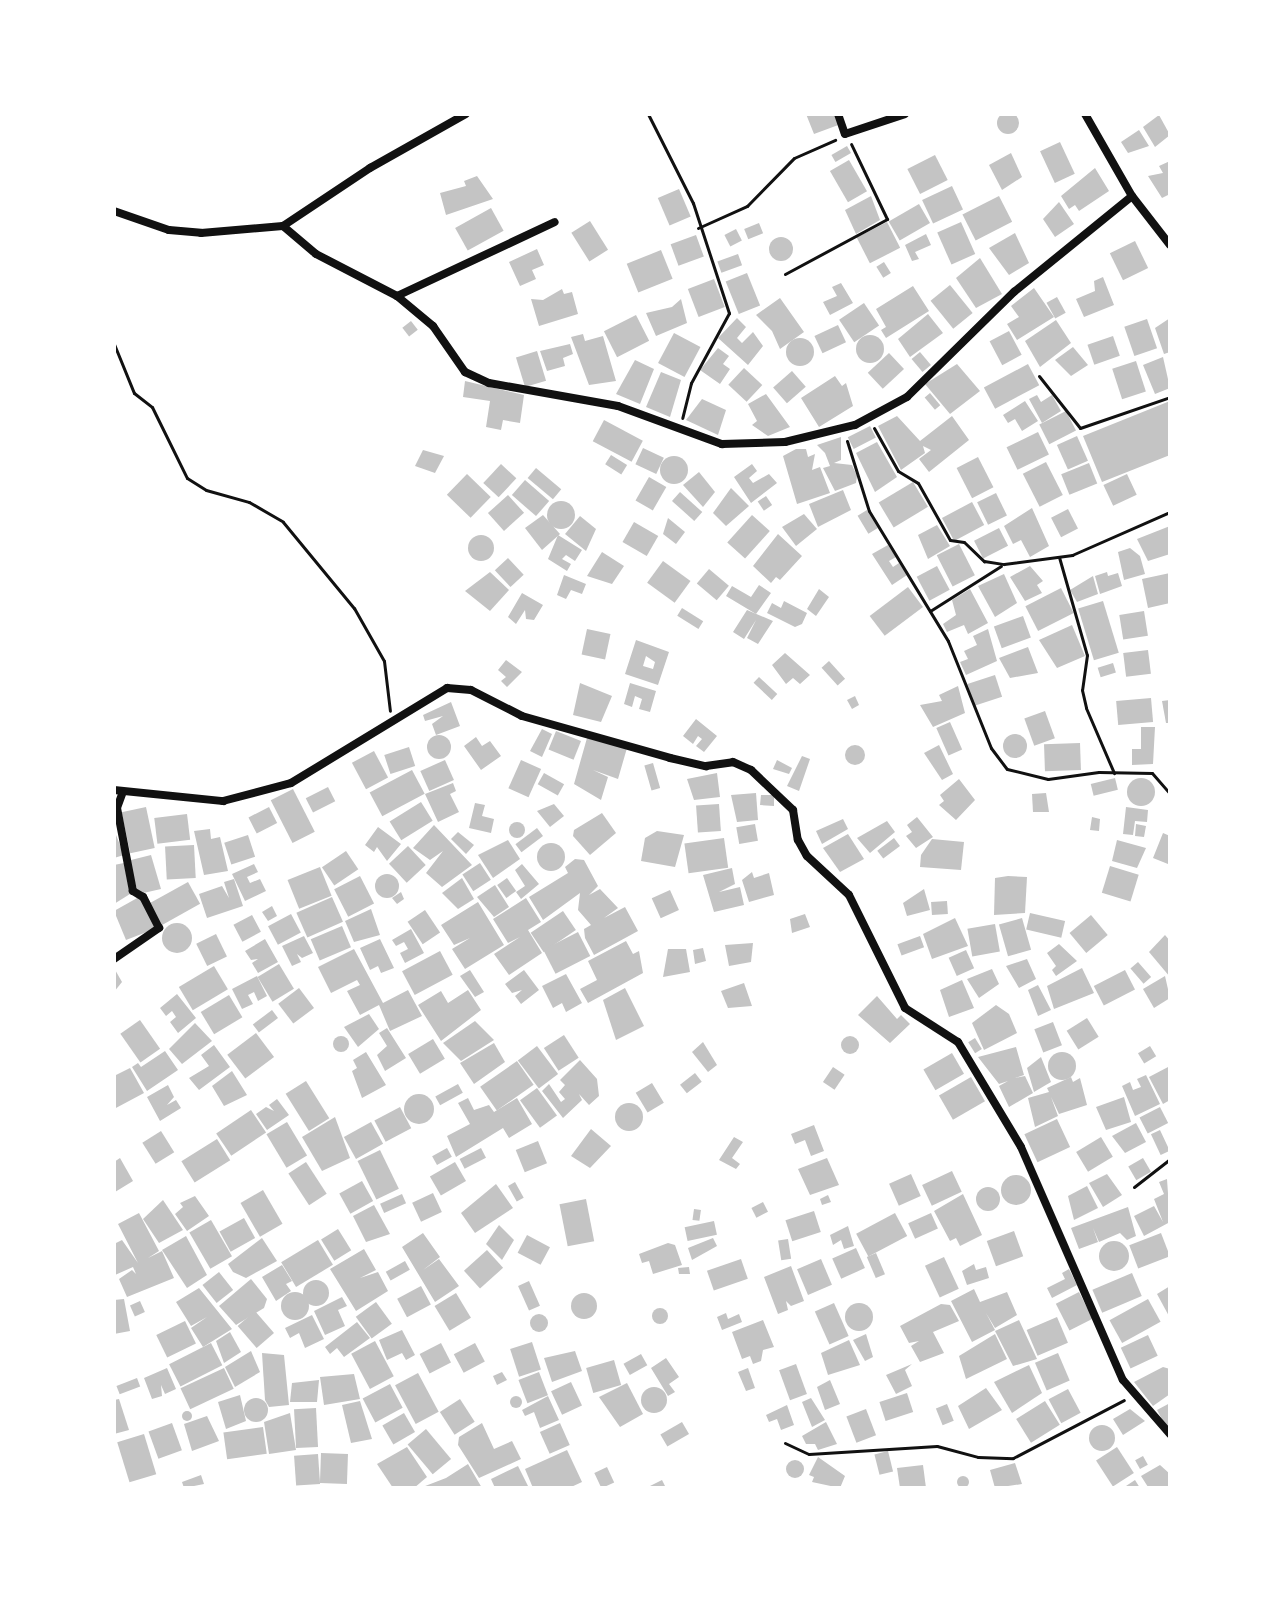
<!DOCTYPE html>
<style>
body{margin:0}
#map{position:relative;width:1284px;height:1602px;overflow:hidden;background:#fff;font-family:Ubuntu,sans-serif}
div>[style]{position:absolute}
.building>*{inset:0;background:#c4c4c4;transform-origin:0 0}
.round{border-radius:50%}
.path>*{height:3px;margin:-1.5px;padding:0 1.5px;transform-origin:1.5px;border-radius:1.5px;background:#111}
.minor>*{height:8px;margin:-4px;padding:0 4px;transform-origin:4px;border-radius:4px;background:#111}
span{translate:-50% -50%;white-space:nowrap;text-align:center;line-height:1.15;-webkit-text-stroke:6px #fff;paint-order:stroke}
.frame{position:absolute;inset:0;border:116px solid #fff;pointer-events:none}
</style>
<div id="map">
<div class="building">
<i class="round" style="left:997px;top:112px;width:22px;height:22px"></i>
<i style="clip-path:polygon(806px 114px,837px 114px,841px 124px,814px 134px)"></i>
<i style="clip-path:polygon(1159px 115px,1170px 135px,1155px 147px,1143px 127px)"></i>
<i style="clip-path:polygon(1139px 130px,1149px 146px,1128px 153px,1121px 142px)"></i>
<i style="left:1060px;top:142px;width:35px;height:22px;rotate:65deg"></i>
<i style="left:847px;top:146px;width:8px;height:18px;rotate:60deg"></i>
<i style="clip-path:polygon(1011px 153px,1022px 177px,1002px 190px,989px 165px)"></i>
<i style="left:935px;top:155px;width:28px;height:31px;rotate:63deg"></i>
<i style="left:849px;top:160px;width:36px;height:22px;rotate:60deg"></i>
<i style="clip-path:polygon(1170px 161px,1170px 194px,1162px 198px,1148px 176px,1163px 173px,1159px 166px)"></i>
<i style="clip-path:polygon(1095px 168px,1109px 191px,1079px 211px,1075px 205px,1069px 209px,1061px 196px)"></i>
<i style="clip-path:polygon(477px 176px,493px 199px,446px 215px,440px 193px,466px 186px,464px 181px)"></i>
<i style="left:952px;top:186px;width:26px;height:33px;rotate:65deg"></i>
<i style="left:679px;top:189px;width:30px;height:23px;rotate:67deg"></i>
<i style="clip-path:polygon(871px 196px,880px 220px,856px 234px,845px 210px)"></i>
<i style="left:999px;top:196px;width:29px;height:41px;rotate:63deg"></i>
<i style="clip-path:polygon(1059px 202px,1074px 224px,1055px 237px,1043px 219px)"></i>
<i style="left:919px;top:204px;width:22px;height:35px;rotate:60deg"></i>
<i style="left:491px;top:208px;width:26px;height:41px;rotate:61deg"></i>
<i style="left:590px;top:221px;width:34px;height:22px;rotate:58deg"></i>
<i style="left:887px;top:222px;width:29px;height:34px;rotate:63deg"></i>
<i style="left:961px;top:222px;width:35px;height:26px;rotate:66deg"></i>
<i style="left:759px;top:223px;width:11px;height:16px;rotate:68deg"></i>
<i style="left:736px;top:229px;width:13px;height:13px;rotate:63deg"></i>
<i style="clip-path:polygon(1015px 233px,1029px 263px,1009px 275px,989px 248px)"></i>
<i style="clip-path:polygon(926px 234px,931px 245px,915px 252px,919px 259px,912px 261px,905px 245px)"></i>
<i style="left:696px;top:235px;width:23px;height:27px;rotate:70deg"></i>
<i class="round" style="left:769px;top:237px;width:24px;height:24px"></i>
<i style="left:1135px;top:241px;width:30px;height:28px;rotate:64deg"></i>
<i style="clip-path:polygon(537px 249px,544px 265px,532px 270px,536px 279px,520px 286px,509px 262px)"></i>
<i style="left:661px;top:250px;width:31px;height:37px;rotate:68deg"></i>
<i style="left:738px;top:254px;width:12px;height:22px;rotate:70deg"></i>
<i style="clip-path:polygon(980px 258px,1002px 294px,976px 308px,956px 278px)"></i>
<i style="left:884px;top:262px;width:13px;height:9px;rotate:58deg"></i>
<i style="left:747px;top:273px;width:35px;height:23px;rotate:68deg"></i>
<i style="clip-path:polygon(1103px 277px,1114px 305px,1084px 317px,1076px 299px,1095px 291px,1094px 281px)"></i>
<i style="left:714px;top:279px;width:30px;height:28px;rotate:69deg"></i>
<i style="clip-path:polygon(841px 283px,853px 303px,830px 315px,823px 302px,837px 296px,832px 287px)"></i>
<i style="left:950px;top:285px;width:36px;height:25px;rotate:51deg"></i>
<i style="clip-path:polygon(913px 286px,929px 311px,886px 338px,881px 330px,886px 327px,876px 309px)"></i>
<i style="clip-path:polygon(1034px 288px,1054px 317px,1017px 340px,1007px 324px,1019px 317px,1011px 306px)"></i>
<i style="clip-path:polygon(562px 289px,564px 294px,572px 292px,578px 314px,539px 326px,531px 299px,543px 300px)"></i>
<i style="left:1057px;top:297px;width:18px;height:12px;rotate:61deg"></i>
<i style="clip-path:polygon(780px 298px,804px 332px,780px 349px,772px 331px,756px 315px)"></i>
<i style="clip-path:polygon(681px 299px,687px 323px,656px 336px,646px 313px,672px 307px)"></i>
<i style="left:864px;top:303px;width:27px;height:30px;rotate:56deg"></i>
<i style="clip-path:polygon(928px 314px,943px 333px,910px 357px,898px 339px)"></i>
<i style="left:636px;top:315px;width:29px;height:36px;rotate:63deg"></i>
<i style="clip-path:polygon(737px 318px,746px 327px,737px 338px,742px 343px,753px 332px,763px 346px,748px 365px,718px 338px)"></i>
<i style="clip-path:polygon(1170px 318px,1170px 352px,1164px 354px,1155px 328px)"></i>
<i style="left:1147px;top:319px;width:31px;height:24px;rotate:71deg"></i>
<i style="clip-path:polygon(1056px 320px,1071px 343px,1040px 367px,1025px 341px)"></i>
<i style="left:411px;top:321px;width:11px;height:11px;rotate:52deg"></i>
<i style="left:838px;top:325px;width:19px;height:26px;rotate:65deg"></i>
<i style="left:1009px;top:331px;width:27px;height:22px;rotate:62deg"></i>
<i style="left:674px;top:333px;width:30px;height:34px;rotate:28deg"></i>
<i style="clip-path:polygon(583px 334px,585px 341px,603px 336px,616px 381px,589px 385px,571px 337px)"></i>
<i class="round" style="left:856px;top:335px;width:28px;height:28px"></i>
<i style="left:1113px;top:336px;width:21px;height:27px;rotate:71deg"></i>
<i class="round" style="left:786px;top:338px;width:28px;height:28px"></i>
<i style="clip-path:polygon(570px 344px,573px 354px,563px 358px,565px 366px,547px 371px,540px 351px)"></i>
<i style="clip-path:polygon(1073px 347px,1088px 365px,1071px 376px,1055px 360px)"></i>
<i style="clip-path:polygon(718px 348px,729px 356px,723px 364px,730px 369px,720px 384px,700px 370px)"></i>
<i style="left:537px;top:351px;width:31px;height:22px;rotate:73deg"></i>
<i style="left:920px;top:352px;width:17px;height:11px;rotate:50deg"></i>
<i style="left:889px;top:353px;width:22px;height:29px;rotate:47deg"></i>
<i style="clip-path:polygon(1163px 357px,1170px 388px,1155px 394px,1143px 365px)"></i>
<i style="clip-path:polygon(635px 360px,654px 369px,640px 404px,616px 394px)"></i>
<i style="left:1136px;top:361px;width:32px;height:25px;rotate:72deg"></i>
<i style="clip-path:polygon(957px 364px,980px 391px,950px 414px,925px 384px)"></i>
<i style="left:1028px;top:364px;width:24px;height:50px;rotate:62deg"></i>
<i style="left:744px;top:368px;width:25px;height:23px;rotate:43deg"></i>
<i style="left:792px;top:371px;width:21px;height:25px;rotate:49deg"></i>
<i style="clip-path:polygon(661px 372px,681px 380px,670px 417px,646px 407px)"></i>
<i style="clip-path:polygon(835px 376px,842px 386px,846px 383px,853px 406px,819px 427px,801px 398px)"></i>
<i style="clip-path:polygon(465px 381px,524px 395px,520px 423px,503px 420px,501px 430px,486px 427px,490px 401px,463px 397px)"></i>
<i style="left:930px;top:393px;width:16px;height:7px;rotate:50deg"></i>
<i style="clip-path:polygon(766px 394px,790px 427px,768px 436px,752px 425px,757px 421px,748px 404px)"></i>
<i style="clip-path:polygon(1037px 395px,1041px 402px,1052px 395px,1061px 411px,1042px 423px,1029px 399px)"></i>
<i style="clip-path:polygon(702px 399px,726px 410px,718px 435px,686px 420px)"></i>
<i style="clip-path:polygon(1025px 401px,1038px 421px,1022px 431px,1015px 419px,1008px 423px,1003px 415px)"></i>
<i style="clip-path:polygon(1170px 401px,1170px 455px,1102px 482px,1083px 436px)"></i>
<i style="left:1066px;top:411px;width:22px;height:30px;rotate:63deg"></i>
<i style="clip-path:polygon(897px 416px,920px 441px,952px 416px,969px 440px,929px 472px,919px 459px,931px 450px,923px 446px,925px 453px,901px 470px,878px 426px)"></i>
<i style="left:604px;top:420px;width:44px;height:24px;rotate:28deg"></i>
<i style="left:870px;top:426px;width:13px;height:25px;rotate:63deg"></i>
<i style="left:1038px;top:432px;width:25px;height:35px;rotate:64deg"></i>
<i style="left:1077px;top:436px;width:27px;height:22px;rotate:66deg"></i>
<i style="clip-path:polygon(841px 437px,841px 460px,834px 463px,852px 465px,857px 476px,856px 483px,835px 491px,823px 468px,830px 466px,825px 453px,817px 445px)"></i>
<i style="clip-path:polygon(877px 442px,897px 477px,875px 492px,856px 453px)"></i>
<i style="left:643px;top:448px;width:23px;height:18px;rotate:25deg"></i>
<i style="clip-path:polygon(796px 449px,806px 449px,808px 457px,815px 454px,812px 470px,820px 467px,830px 493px,797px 504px,783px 456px)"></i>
<i style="clip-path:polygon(423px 450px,444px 456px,435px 473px,415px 466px)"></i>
<i style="left:611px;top:455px;width:19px;height:11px;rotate:32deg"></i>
<i class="round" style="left:660px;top:456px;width:28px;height:28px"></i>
<i style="left:978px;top:457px;width:34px;height:24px;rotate:63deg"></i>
<i style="left:1046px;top:462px;width:37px;height:26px;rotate:63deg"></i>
<i style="left:1089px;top:463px;width:22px;height:30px;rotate:68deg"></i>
<i style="left:501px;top:464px;width:21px;height:26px;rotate:43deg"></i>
<i style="clip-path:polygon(752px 464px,757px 471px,749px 478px,753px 483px,769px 474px,777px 483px,751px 503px,734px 477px)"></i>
<i style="left:536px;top:468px;width:33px;height:13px;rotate:40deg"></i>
<i style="clip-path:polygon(699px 472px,715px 492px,703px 507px,683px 485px)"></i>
<i style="left:467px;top:474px;width:33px;height:29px;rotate:44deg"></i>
<i style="left:1127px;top:474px;width:23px;height:26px;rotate:65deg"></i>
<i style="left:649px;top:477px;width:20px;height:27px;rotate:30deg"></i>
<i style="left:525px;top:480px;width:32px;height:20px;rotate:41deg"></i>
<i style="left:913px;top:482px;width:29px;height:40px;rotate:59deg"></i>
<i style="clip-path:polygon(731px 488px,749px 506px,726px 526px,713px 513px)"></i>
<i style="clip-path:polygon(843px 490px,851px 510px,818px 527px,809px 504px)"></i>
<i style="left:680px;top:492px;width:30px;height:12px;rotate:42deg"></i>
<i style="left:996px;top:493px;width:25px;height:21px;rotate:64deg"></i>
<i style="left:508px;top:495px;width:24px;height:27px;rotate:48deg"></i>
<i style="left:766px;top:496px;width:11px;height:10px;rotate:56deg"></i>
<i class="round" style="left:547px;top:501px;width:28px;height:28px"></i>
<i style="left:972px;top:502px;width:26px;height:34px;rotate:62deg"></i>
<i style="clip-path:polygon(1032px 508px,1049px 546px,1030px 557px,1021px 540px,1013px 544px,1004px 526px)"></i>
<i style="left:1068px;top:509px;width:22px;height:19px;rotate:63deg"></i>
<i style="left:867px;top:510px;width:21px;height:11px;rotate:59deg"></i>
<i style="clip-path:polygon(804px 514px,817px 529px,796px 546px,782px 527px)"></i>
<i style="clip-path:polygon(543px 515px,560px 534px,542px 550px,525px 528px)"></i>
<i style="left:752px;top:515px;width:24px;height:37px;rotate:42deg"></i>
<i style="clip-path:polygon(580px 516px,596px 529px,586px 551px,565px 534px)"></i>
<i style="clip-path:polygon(668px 518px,685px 532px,676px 544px,663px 534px)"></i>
<i style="left:634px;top:522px;width:28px;height:23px;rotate:30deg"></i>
<i style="clip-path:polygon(937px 525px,950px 546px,928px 559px,918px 535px)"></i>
<i style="clip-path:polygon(1170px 526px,1170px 554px,1148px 561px,1137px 539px)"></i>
<i style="left:999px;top:528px;width:20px;height:28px;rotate:63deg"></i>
<i style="clip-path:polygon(778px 534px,802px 556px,780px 580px,776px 577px,771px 583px,753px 566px)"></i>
<i style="clip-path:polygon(558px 535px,582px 550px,575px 561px,566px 555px,562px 559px,571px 564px,567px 571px,548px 559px)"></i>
<i class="round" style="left:468px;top:535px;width:26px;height:26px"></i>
<i style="left:959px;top:544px;width:35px;height:25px;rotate:63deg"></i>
<i style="clip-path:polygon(888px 545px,896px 557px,889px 561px,893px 567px,899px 563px,907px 575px,892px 585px,872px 554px)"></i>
<i style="clip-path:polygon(1130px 548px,1140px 556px,1145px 574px,1124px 580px,1118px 552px)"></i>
<i style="clip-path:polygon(602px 552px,624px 566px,612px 584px,587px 576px)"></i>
<i style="left:508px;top:558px;width:23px;height:18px;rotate:47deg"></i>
<i style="left:663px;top:561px;width:34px;height:27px;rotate:36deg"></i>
<i style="left:937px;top:566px;width:27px;height:23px;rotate:62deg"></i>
<i style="clip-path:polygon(1030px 566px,1043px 581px,1037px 585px,1042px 593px,1025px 601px,1010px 577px)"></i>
<i style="left:709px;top:569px;width:26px;height:19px;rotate:40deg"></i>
<i style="clip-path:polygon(490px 572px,509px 590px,490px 611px,465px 591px)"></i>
<i style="clip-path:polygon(1107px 572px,1108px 576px,1118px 573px,1122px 586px,1100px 594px,1095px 576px)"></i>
<i style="clip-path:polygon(1170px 573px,1170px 603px,1148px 608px,1142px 579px)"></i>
<i style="clip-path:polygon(1004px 574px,1017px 603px,995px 617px,978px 586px)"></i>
<i style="clip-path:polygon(564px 575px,586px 584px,582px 594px,571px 590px,566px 599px,557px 595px)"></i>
<i style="clip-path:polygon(1093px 576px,1098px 594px,1077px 602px,1070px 590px)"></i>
<i style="clip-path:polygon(759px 585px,771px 593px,756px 614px,726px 596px,732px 586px,751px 597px)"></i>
<i style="left:908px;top:587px;width:25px;height:48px;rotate:53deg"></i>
<i style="left:1061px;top:588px;width:28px;height:40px;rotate:63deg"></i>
<i style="clip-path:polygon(819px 589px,829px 597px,816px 616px,807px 609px)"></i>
<i style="clip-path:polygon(970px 589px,988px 623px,968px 634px,964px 625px,947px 632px,943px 624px,956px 615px,952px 600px)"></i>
<i style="clip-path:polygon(522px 593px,543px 605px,534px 620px,526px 619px,525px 610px,516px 624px,508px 617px)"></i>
<i style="clip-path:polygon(784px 601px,807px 613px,802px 624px,795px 627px,767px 613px,772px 603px,781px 608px)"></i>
<i style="left:1103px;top:601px;width:54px;height:26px;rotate:73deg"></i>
<i style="left:682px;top:608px;width:25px;height:9px;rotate:32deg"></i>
<i style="clip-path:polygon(747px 610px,773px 621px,758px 644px,747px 638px,756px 620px,744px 639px,733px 632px)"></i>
<i style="left:1144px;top:611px;width:25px;height:25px;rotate:81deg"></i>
<i style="left:1023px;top:616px;width:23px;height:31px;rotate:70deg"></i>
<i style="clip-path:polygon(1072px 625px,1085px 656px,1057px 668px,1039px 640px)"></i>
<i style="left:587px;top:629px;width:24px;height:26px;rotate:12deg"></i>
<i style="clip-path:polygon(988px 629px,997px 661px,966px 675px,960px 662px,968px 659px,964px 651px,977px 645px,973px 636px)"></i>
<i style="clip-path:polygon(evenodd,636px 640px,669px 652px,658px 685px,625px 674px,636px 640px,646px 656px,655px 662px,653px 669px,643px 666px,646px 656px)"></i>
<i style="clip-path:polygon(1028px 647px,1038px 673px,1010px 678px,999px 658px)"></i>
<i style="left:1148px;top:650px;width:24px;height:25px;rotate:83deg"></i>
<i style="clip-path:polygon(785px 653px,810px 675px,800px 684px,793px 678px,786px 684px,772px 665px)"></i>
<i style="clip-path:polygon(506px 660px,522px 672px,507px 687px,501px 681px,506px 677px,498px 670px)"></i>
<i style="left:829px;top:661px;width:24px;height:10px;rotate:48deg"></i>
<i style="left:1113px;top:663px;width:10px;height:16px;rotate:73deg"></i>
<i style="left:995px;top:675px;width:23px;height:29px;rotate:72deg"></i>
<i style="left:759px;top:677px;width:25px;height:8px;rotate:43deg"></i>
<i style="clip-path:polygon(580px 683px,612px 696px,601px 722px,573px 715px)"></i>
<i style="clip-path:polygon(630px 683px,656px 691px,650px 712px,639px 709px,642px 699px,635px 696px,632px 707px,624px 704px)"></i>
<i style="clip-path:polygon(958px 686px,965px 713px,933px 727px,920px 705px,942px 701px,939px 695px)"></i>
<i style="clip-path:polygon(855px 696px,859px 705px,852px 709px,847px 700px)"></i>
<i style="left:1151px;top:698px;width:24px;height:35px;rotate:85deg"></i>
<i style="clip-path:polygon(1170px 700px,1170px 723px,1166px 723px,1162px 701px)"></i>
<i style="clip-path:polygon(451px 702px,460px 726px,436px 735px,432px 724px,443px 716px,425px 721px,423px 715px)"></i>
<i style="left:1045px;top:711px;width:29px;height:22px;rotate:70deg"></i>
<i style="clip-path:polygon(696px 719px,717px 736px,704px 752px,696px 746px,702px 739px,698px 736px,693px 744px,683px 736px)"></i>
<i style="left:950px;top:722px;width:30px;height:15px;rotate:66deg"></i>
<i style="clip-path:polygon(1141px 727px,1155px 727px,1153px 764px,1132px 765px,1132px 749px,1141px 749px)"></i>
<i style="clip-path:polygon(542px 729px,552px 734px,542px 757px,530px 751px)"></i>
<i style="left:556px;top:731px;width:27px;height:20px;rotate:22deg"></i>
<i class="round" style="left:1003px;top:734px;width:24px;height:24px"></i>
<i class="round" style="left:427px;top:735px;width:24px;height:24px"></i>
<i style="clip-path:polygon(476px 737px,482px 746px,490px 741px,501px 756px,481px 770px,464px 746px)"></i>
<i style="clip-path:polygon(587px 738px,627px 748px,618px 779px,593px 770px,608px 777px,601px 800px,574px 784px)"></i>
<i style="left:1080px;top:743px;width:27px;height:36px;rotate:88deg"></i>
<i class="round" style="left:845px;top:745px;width:20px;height:20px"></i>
<i style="clip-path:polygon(939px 745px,953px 774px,942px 780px,924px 753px)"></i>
<i style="left:409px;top:747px;width:20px;height:26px;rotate:72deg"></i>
<i style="left:374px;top:751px;width:30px;height:25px;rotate:62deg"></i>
<i style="clip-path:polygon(802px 756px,810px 759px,799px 791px,787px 786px)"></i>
<i style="left:445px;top:760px;width:22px;height:27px;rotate:66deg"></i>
<i style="left:521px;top:760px;width:22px;height:31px;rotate:24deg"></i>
<i style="clip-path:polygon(777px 760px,792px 768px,789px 774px,773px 769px)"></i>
<i style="left:653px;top:763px;width:26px;height:9px;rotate:74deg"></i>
<i style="left:412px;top:770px;width:27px;height:48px;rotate:62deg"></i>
<i style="left:544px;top:773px;width:23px;height:13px;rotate:29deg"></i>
<i style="clip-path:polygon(717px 773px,720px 797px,694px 800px,687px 779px)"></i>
<i style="left:1115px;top:778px;width:12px;height:25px;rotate:76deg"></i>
<i class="round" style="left:1127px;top:778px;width:28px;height:28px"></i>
<i style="clip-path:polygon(959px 779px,975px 800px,956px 820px,939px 805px,944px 801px,940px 795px)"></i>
<i style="clip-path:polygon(453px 783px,456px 791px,450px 794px,459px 812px,438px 822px,425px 794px)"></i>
<i style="left:328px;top:787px;width:16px;height:25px;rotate:63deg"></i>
<i style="left:293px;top:789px;width:48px;height:25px;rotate:63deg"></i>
<i style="clip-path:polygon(756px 793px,758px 820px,737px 822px,731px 795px)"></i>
<i style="clip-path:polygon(1046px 793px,1049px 812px,1033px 812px,1032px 794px)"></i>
<i style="clip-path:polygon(761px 795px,774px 795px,774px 806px,760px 805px)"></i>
<i style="left:421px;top:802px;width:22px;height:37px;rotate:58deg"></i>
<i style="clip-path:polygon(475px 803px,485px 805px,482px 816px,494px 819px,491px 833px,469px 828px)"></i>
<i style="clip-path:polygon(554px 804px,564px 816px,550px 827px,537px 811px)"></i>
<i style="left:719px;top:804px;width:27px;height:23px;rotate:86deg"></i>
<i style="left:146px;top:807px;width:42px;height:25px;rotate:78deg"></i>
<i style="left:269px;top:807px;width:18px;height:23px;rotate:63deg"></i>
<i style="clip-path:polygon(1126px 807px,1148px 810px,1147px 822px,1135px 821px,1133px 835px,1123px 834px)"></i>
<i style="clip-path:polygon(602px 813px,616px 833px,590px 855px,573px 836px,574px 830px)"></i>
<i style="left:187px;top:814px;width:26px;height:33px;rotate:83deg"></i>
<i style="clip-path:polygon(917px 817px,933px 837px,916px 848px,906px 836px,912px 832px,907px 825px)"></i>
<i style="clip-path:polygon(1092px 817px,1100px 819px,1099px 831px,1090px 830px)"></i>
<i style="clip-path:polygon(843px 819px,848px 829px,822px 844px,816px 831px)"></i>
<i style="clip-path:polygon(887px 821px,895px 832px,870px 853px,857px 838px)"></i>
<i class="round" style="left:509px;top:822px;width:16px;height:16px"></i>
<i style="left:755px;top:824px;width:17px;height:19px;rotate:80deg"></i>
<i style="clip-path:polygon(1136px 824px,1146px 826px,1144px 837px,1135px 836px)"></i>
<i style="clip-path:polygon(434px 825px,472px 865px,442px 887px,426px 873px,443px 851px,430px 860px,413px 848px)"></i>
<i style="clip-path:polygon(378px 827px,401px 844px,387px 861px,377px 847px,374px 852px,365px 845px)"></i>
<i style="left:537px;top:828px;width:10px;height:27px;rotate:53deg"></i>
<i style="clip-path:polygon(210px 829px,211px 839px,220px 837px,228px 871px,204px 875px,194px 831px)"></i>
<i style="clip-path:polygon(114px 830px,124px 855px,114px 858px)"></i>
<i style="clip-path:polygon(657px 831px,684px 835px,675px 867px,641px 861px,645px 838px)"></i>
<i style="clip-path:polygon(458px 832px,474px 845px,466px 854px,451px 839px)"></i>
<i style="clip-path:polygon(1163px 833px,1170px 836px,1168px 864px,1153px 858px)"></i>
<i style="clip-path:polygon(848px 834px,864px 859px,840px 872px,823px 848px)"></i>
<i style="left:248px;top:835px;width:23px;height:25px;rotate:72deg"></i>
<i style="left:724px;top:838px;width:30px;height:40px;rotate:82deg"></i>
<i style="left:894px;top:838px;width:10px;height:21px;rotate:53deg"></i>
<i style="clip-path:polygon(932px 839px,964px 842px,961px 870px,920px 867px,921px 855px)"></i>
<i style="clip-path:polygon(508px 840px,520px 859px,493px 878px,478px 855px)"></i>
<i style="clip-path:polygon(1117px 840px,1146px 848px,1137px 868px,1112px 861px)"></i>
<i class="round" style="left:537px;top:843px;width:28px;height:28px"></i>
<i style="left:194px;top:845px;width:33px;height:29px;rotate:87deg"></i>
<i style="left:408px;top:846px;width:26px;height:26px;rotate:47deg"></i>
<i style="left:346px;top:851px;width:22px;height:29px;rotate:56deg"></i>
<i style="clip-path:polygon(151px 855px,161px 889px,139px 894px,127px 861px)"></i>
<i style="clip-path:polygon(575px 859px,584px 860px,598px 886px,589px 895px,600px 889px,618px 908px,604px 918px,625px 907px,638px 931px,594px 955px,585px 938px,584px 929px,591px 925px,578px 910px,580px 893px,543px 920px,529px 897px,568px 873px,565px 867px)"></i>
<i style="clip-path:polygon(124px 863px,130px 894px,114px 904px,114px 865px)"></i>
<i style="left:480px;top:863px;width:20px;height:21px;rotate:57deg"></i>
<i style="clip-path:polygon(254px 864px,258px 872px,247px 877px,250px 883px,260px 879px,266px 891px,245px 901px,232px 874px)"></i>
<i style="clip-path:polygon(522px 864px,539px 884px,521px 899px,516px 892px,525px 886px,515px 870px)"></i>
<i style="left:1110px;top:866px;width:30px;height:28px;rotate:17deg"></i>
<i style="left:320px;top:867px;width:31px;height:35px;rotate:68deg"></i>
<i style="clip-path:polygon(732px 868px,735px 884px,719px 892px,740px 887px,744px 905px,714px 912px,703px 875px)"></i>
<i style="clip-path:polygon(752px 872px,754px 878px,769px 873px,774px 895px,749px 902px,742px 880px)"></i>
<i class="round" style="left:375px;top:874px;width:24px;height:24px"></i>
<i style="left:360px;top:876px;width:31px;height:29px;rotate:63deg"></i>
<i style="clip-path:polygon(1008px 876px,1027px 877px,1025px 913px,994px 915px,995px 878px)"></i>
<i style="clip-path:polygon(462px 878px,474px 899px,458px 909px,442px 893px)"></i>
<i style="left:507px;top:878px;width:16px;height:12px;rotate:55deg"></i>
<i style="clip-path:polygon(234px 879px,243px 906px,207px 918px,199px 894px,222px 886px,229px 898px,224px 882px)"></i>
<i style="left:188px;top:882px;width:25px;height:46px;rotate:61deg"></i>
<i style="clip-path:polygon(495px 885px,509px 907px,494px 917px,477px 897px)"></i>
<i style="clip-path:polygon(924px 889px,930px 910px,907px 916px,903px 903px)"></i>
<i style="left:670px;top:890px;width:22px;height:20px;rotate:66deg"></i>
<i style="clip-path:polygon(401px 892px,404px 899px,397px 904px,392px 898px)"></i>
<i style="clip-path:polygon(139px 897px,157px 928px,126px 940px,114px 911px)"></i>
<i style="left:332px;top:897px;width:27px;height:39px;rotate:66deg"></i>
<i style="clip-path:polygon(526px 898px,541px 922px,528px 930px,542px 953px,509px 975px,494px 954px,520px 937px,508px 943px,493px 919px)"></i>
<i style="left:947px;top:901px;width:13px;height:16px;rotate:86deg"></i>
<i style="clip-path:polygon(478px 902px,504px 945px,465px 969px,452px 949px,470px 938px,454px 945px,441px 925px)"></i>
<i style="clip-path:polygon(272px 906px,277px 916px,268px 921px,262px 912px)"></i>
<i style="clip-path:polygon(371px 909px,380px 935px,354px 942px,345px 921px)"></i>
<i style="left:425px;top:910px;width:27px;height:21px;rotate:56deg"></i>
<i style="left:563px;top:911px;width:23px;height:39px;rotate:56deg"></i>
<i style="left:1030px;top:913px;width:36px;height:17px;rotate:13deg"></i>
<i style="left:291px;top:914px;width:21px;height:26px;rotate:62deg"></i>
<i style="clip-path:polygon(805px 914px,810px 927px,792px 933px,790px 919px)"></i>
<i style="left:252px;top:915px;width:19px;height:21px;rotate:62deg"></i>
<i style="left:1091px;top:915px;width:26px;height:28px;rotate:50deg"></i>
<i style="clip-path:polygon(955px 918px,968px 946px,932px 959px,923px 934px)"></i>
<i style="left:1022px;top:918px;width:33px;height:24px;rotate:74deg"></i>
<i class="round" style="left:162px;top:923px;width:30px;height:30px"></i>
<i style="left:995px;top:924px;width:28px;height:28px;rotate:80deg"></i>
<i style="left:342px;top:926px;width:23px;height:34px;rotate:67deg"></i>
<i style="clip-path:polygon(411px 929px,424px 953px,405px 963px,400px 953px,408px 949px,404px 942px,396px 946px,392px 940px)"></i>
<i style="left:578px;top:932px;width:27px;height:39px;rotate:63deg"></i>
<i style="left:216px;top:934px;width:25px;height:22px;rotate:64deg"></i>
<i style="clip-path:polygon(1165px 935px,1170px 941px,1170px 977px,1149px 952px)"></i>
<i style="clip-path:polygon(304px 936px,313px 953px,302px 958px,297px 954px,301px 962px,292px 966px,282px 946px)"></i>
<i style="left:920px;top:936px;width:12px;height:24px;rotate:70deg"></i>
<i style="clip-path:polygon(265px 939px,278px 962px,258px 973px,252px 963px,258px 959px,251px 960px,245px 951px)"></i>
<i style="clip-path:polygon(380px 939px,394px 968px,381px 973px,378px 966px,370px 970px,360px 948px)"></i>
<i style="clip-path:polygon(626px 941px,633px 954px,639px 951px,643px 973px,588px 1003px,580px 989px,597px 980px,588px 961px)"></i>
<i style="clip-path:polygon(753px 943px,751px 962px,729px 966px,725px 945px)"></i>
<i style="clip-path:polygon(1059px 944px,1077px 961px,1056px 976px,1052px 970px,1056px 966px,1047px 953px)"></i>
<i style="clip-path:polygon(703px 948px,706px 961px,695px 964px,693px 950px)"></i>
<i style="clip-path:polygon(354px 949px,383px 1003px,408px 990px,422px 1016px,390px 1031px,379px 1005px,360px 1015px,347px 991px,360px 985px,357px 980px,331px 993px,318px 967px)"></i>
<i style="clip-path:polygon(668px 949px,686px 949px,690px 972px,663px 977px)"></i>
<i style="left:966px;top:950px;width:20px;height:19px;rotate:66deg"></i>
<i style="left:440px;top:951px;width:27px;height:43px;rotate:62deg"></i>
<i style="clip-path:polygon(1027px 959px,1036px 979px,1019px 988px,1006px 966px)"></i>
<i style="left:1138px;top:962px;width:20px;height:10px;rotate:49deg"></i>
<i style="left:279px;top:964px;width:29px;height:25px;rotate:59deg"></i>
<i style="left:214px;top:966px;width:27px;height:41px;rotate:59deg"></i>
<i style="clip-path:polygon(114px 968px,122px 982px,114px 992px)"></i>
<i style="clip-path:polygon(1082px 968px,1094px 993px,1054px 1009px,1047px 986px)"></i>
<i style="clip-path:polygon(992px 969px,999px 984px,979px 998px,967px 979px)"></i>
<i style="clip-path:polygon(470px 970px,484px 992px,475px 997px,460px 976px)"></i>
<i style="clip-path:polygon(524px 970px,539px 990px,521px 1004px,515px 996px,522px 990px,512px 993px,505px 984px)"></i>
<i style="left:1125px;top:970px;width:22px;height:35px;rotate:63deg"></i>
<i style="clip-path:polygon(566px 974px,582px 1003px,566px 1012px,562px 1003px,553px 1008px,542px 986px)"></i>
<i style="clip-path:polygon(257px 976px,267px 996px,258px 1001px,254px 992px,248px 995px,253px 1004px,242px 1009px,232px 989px)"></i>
<i style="clip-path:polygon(1165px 976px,1170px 998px,1154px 1008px,1143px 989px)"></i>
<i style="clip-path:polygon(962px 980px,974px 1008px,949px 1017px,940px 990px)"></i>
<i style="clip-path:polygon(744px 983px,752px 1006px,728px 1008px,721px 991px)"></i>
<i style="clip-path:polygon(1038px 985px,1051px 1010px,1038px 1016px,1028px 990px)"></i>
<i style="left:299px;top:988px;width:25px;height:26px;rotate:53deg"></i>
<i style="clip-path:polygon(625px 988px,644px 1026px,616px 1040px,603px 1000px)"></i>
<i style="clip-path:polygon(468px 990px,481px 1010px,441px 1041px,418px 1005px,441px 991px,448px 1003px)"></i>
<i style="clip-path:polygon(177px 994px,196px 1018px,178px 1033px,170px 1022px,176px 1017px,172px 1011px,166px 1016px,160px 1008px)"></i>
<i style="left:229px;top:995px;width:26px;height:33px;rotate:59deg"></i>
<i style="clip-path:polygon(877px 996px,897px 1019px,901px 1015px,910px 1024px,890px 1043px,858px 1015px)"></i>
<i style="clip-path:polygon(996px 1005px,1009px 1014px,1017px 1033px,984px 1050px,972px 1023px)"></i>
<i style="left:272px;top:1010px;width:10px;height:24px;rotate:53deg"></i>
<i style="clip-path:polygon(369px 1014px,379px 1029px,358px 1047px,344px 1027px)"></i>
<i style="left:1087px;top:1018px;width:22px;height:24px;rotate:58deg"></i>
<i style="left:140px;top:1020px;width:35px;height:24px;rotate:55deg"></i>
<i style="clip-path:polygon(475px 1021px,494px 1040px,461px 1061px,443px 1043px)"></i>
<i style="left:1053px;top:1022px;width:25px;height:20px;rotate:69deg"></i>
<i style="clip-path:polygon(195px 1023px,212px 1041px,182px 1064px,169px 1049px)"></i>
<i style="clip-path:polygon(387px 1028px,406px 1058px,385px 1071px,377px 1055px,387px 1046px,379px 1033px)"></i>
<i style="left:256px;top:1033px;width:30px;height:36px;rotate:53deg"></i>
<i style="left:564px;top:1035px;width:27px;height:24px;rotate:57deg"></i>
<i class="round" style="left:333px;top:1036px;width:16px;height:16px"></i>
<i class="round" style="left:841px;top:1036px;width:18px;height:18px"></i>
<i style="left:975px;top:1038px;width:13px;height:8px;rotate:58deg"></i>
<i style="left:433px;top:1039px;width:23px;height:29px;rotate:59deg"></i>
<i style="clip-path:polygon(703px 1042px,717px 1065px,708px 1072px,692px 1052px)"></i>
<i style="clip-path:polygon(494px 1043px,505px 1062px,474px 1084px,460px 1063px)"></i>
<i style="clip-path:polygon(214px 1045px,230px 1067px,199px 1090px,189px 1078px,209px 1066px,201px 1055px)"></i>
<i style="left:537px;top:1046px;width:35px;height:24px;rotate:53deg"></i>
<i style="left:1150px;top:1046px;width:12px;height:14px;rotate:59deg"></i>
<i style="clip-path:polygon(1016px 1047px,1024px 1075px,1015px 1078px,1025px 1076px,1033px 1093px,1009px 1107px,999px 1086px,1008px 1081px,999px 1084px,978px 1057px)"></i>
<i style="clip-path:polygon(165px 1051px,178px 1070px,147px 1091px,132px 1067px,138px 1063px,141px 1067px)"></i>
<i style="clip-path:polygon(366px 1052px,386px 1085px,362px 1098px,352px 1071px,357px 1068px,353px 1060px)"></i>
<i class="round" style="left:1048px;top:1052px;width:28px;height:28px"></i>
<i style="left:952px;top:1053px;width:24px;height:33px;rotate:60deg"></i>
<i style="clip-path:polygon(1041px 1057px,1051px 1082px,1034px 1092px,1027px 1068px)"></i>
<i style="clip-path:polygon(580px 1060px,597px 1079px,599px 1096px,589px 1105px,579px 1094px,582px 1100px,563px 1118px,542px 1091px,549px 1084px,561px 1102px,565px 1099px,559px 1092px,565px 1085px,560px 1080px)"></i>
<i style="left:517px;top:1061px;width:29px;height:45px;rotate:55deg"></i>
<i style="clip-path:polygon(1170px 1066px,1170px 1100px,1163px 1104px,1149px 1077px)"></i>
<i style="left:833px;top:1067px;width:14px;height:18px;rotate:34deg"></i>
<i style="clip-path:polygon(130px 1068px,144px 1093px,114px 1109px,114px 1076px)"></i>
<i style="clip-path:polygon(232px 1071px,247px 1095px,224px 1106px,212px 1086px)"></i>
<i style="left:695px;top:1073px;width:11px;height:19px;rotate:52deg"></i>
<i style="clip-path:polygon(1146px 1075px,1160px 1104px,1135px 1116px,1122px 1086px,1130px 1082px,1133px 1090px,1141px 1087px,1137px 1079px)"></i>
<i style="left:971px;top:1077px;width:28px;height:37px;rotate:60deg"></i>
<i style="clip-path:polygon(1071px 1077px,1073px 1082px,1080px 1078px,1087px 1105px,1059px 1114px,1051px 1097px,1058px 1116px,1035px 1127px,1028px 1098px,1049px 1092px,1047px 1088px)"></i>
<i style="left:306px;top:1081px;width:44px;height:24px;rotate:58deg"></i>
<i style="left:652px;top:1083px;width:23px;height:19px;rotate:59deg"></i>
<i style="left:458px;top:1084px;width:10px;height:26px;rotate:61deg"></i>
<i style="clip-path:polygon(168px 1085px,174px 1097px,167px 1105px,176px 1100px,181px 1108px,160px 1121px,147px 1097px)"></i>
<i style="left:537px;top:1088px;width:34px;height:21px;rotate:54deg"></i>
<i class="round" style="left:404px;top:1094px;width:30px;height:30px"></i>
<i style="clip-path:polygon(1124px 1097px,1131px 1122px,1106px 1130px,1096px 1107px)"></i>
<i style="clip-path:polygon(468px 1098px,474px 1110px,489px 1105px,494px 1112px,517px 1098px,532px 1124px,509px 1138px,503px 1128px,456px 1157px,447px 1136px,470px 1124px,458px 1103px)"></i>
<i style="clip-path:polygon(277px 1099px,289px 1115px,267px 1130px,256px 1114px,266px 1107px,274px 1111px,269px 1105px)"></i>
<i class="round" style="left:615px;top:1103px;width:28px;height:28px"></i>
<i style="left:400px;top:1107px;width:24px;height:29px;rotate:62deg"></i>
<i style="left:1160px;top:1107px;width:18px;height:23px;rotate:63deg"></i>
<i style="left:251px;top:1110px;width:27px;height:42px;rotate:56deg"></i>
<i style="clip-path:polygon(335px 1117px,350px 1158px,322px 1171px,302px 1137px)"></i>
<i style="left:1057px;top:1119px;width:31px;height:36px;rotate:65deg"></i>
<i style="left:287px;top:1122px;width:39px;height:24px;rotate:59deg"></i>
<i style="left:371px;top:1122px;width:25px;height:31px;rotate:61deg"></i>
<i style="clip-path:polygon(1136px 1123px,1146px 1142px,1125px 1153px,1112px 1136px)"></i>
<i style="clip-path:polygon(814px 1125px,824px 1151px,811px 1156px,805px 1140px,795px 1144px,791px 1134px)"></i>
<i style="clip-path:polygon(591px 1129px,611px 1146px,590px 1168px,571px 1156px)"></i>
<i style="left:1160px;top:1130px;width:23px;height:10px;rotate:65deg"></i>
<i style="left:161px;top:1131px;width:25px;height:22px;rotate:58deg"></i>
<i style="clip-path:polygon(734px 1137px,743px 1142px,732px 1158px,740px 1164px,736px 1169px,719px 1160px)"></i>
<i style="left:1101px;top:1137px;width:23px;height:29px;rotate:59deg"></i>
<i style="left:217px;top:1139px;width:25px;height:42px;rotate:58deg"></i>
<i style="left:538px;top:1141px;width:24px;height:24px;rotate:68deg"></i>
<i style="left:447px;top:1148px;width:10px;height:17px;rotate:61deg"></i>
<i style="left:481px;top:1148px;width:11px;height:24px;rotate:63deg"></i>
<i style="left:380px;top:1150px;width:43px;height:25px;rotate:64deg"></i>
<i style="clip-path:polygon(120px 1158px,133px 1181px,115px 1192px,114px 1162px)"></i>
<i style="clip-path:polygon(827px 1158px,839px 1185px,810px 1195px,798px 1169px)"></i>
<i style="left:1143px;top:1158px;width:16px;height:17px;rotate:60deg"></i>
<i style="left:306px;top:1162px;width:38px;height:21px;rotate:57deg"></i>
<i style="left:455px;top:1162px;width:22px;height:29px;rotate:60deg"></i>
<i style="left:952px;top:1171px;width:23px;height:33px;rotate:65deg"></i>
<i style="left:911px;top:1174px;width:24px;height:24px;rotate:66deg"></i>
<i style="clip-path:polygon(1107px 1174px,1122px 1195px,1103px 1207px,1089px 1183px)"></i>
<i class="round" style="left:1001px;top:1175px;width:30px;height:30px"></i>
<i style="clip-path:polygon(1167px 1179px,1170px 1222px,1144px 1236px,1134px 1216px,1154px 1206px,1163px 1222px,1154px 1199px,1164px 1194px,1159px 1182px)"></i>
<i style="left:362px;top:1181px;width:23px;height:26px;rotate:61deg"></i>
<i style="left:515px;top:1182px;width:18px;height:8px;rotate:61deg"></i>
<i style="clip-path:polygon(496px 1184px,513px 1208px,475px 1233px,461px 1213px)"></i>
<i style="clip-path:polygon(1087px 1186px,1098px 1208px,1074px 1220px,1068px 1196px)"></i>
<i class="round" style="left:976px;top:1187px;width:24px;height:24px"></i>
<i style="left:263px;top:1190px;width:39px;height:26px;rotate:60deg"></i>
<i style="left:433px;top:1193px;width:21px;height:23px;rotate:65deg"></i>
<i style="left:402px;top:1194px;width:10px;height:24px;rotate:66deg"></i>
<i style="clip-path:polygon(963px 1194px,982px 1235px,960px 1246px,956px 1238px,950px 1241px,934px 1211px)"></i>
<i style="clip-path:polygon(828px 1195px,831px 1202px,822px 1205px,820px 1199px)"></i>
<i style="clip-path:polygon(195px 1196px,209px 1216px,187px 1231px,175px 1214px,183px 1207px,180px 1203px)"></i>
<i style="left:586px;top:1199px;width:43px;height:27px;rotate:79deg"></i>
<i style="clip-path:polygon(163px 1200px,183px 1230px,159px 1243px,143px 1219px)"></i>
<i style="left:763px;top:1202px;width:11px;height:13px;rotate:63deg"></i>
<i style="clip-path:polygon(374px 1205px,390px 1234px,366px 1242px,353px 1216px)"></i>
<i style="clip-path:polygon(1128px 1207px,1136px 1236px,1127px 1240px,1120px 1233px,1099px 1242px,1093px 1228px,1098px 1242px,1079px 1249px,1071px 1228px)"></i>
<i style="left:694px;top:1209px;width:7px;height:11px;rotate:8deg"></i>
<i style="left:814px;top:1211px;width:22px;height:30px;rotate:72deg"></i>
<i style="clip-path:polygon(139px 1213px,159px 1251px,148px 1258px,162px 1251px,174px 1278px,127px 1297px,119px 1279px,132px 1270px,136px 1274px,133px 1267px,115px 1275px,114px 1244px,122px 1240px,138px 1263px,118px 1224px)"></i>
<i style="left:895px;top:1213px;width:26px;height:44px;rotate:62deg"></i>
<i style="left:931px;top:1213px;width:17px;height:25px;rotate:66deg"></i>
<i style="left:244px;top:1218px;width:23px;height:28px;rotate:61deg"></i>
<i style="left:211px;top:1220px;width:42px;height:25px;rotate:60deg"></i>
<i style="left:714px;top:1221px;width:14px;height:30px;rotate:78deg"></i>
<i style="clip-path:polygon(499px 1225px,514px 1240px,502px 1260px,486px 1244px)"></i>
<i style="clip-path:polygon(848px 1226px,854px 1246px,844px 1249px,841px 1240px,833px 1245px,830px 1235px)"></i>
<i style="left:338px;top:1229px;width:25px;height:20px;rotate:58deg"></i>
<i style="left:1014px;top:1231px;width:27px;height:29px;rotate:70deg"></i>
<i style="clip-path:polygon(423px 1233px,440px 1257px,423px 1270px,439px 1259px,459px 1286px,435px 1302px,402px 1247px)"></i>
<i style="left:1161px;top:1233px;width:25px;height:34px;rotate:69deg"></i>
<i style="left:527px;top:1235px;width:26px;height:20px;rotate:28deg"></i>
<i style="clip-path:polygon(186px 1236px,207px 1275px,187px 1288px,162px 1250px)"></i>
<i style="clip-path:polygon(262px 1238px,277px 1261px,246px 1278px,233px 1272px,228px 1264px)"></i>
<i style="clip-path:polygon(713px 1238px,717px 1246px,692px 1260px,688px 1248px)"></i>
<i style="left:788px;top:1239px;width:20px;height:10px;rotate:81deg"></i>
<i style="left:318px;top:1240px;width:29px;height:43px;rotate:59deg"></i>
<i class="round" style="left:1099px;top:1241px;width:30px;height:30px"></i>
<i style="clip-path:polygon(668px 1243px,675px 1245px,682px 1265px,653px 1274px,649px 1261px,642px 1263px,639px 1254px)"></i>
<i style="left:856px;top:1248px;width:22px;height:26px;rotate:66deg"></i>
<i style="clip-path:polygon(364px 1249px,376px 1270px,360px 1278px,378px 1272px,388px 1291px,356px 1311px,330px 1269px)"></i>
<i style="left:487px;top:1250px;width:24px;height:31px;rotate:48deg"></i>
<i style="left:876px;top:1253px;width:23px;height:10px;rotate:67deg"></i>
<i style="left:944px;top:1257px;width:35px;height:21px;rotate:65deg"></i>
<i style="left:741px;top:1259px;width:21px;height:36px;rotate:71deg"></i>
<i style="left:821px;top:1259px;width:28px;height:26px;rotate:67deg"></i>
<i style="left:405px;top:1261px;width:10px;height:22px;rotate:61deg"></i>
<i style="clip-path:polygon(974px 1264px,976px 1270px,986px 1267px,989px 1278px,967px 1285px,962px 1271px)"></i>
<i style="clip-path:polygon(282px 1265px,292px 1281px,286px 1284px,291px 1291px,276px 1301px,262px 1277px)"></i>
<i style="clip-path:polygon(791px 1266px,804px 1301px,791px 1306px,786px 1301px,788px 1310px,778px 1314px,764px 1277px)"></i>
<i style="clip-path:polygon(689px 1267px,690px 1274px,679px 1274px,678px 1268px)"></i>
<i style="clip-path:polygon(1069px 1269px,1077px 1285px,1052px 1298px,1047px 1288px,1065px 1279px,1062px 1273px)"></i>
<i style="left:219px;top:1272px;width:23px;height:21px;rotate:52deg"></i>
<i style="left:1132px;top:1273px;width:25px;height:43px;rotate:67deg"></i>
<i style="clip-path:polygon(251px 1279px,267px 1299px,264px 1308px,236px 1325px,219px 1306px)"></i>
<i class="round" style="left:303px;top:1280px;width:26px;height:26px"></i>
<i style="left:529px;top:1281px;width:27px;height:12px;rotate:66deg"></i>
<i style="left:421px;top:1286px;width:21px;height:27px;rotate:62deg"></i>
<i style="clip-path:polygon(1170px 1286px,1170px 1318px,1157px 1294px)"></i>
<i style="clip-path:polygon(199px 1288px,232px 1329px,203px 1347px,191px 1328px,207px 1317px,191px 1326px,176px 1302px)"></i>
<i style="clip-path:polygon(974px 1289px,980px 1302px,1007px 1292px,1017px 1315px,995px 1328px,986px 1313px,995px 1330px,972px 1342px,951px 1301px)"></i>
<i style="left:1079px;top:1292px;width:30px;height:26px;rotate:63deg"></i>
<i class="round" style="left:281px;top:1292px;width:28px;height:28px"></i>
<i class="round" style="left:571px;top:1293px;width:26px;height:26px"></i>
<i style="left:456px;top:1293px;width:29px;height:25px;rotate:59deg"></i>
<i style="clip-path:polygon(342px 1297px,347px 1306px,338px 1310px,345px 1326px,325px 1335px,314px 1311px)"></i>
<i style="clip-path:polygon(124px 1299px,130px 1331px,114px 1334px,114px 1300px)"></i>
<i style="left:1148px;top:1299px;width:26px;height:44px;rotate:61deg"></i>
<i style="left:140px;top:1301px;width:12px;height:11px;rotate:66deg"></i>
<i style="left:376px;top:1302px;width:27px;height:25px;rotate:54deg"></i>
<i style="left:834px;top:1303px;width:36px;height:21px;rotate:66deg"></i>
<i class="round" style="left:845px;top:1303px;width:28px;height:28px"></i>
<i style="clip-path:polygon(941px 1304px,950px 1305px,959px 1321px,933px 1332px,944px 1353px,920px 1362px,911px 1346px,919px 1341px,909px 1343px,900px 1326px)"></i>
<i class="round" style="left:652px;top:1308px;width:16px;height:16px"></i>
<i style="left:255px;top:1311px;width:29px;height:23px;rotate:49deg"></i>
<i style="clip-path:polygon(726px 1313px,728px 1319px,739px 1314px,742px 1322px,722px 1330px,717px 1317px)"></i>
<i class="round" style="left:530px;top:1314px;width:18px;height:18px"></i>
<i style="clip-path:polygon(312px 1315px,324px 1339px,305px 1348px,299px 1333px,290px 1338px,285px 1328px)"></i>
<i style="left:1057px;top:1317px;width:28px;height:33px;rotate:67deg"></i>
<i style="clip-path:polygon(763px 1320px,774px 1347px,763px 1350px,761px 1361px,753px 1364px,750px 1356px,742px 1359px,732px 1332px)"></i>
<i style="clip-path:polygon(1019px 1320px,1037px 1359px,1013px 1366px,995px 1331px)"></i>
<i style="left:185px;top:1321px;width:25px;height:32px;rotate:64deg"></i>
<i style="clip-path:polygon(357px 1322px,370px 1338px,344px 1357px,337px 1348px,330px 1354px,325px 1347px)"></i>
<i style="clip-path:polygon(402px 1330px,415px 1355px,406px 1360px,402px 1353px,387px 1360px,379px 1340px)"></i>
<i style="clip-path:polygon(230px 1332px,241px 1352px,224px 1363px,216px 1341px)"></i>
<i style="clip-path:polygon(866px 1334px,873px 1357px,865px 1361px,853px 1340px)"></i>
<i style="clip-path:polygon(995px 1334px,1007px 1359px,966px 1379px,959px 1356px)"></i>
<i style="left:1148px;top:1335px;width:23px;height:30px;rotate:65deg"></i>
<i style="clip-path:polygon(849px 1340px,860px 1365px,828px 1375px,821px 1353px)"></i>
<i style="left:375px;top:1341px;width:40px;height:27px;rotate:62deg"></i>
<i style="left:532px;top:1342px;width:29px;height:23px;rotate:72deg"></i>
<i style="left:211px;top:1343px;width:25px;height:47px;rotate:63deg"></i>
<i style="left:441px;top:1343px;width:22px;height:24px;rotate:63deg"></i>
<i style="left:475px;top:1343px;width:21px;height:24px;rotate:62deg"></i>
<i style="clip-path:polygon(251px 1351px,260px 1372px,235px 1387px,225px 1367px)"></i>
<i style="clip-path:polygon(575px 1351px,582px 1371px,552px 1382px,544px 1358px)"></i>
<i style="clip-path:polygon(262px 1353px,284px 1355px,289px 1405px,269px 1407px,265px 1400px)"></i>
<i style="left:1058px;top:1353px;width:30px;height:25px;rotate:67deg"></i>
<i style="left:641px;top:1354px;width:13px;height:20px;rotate:61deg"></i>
<i style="clip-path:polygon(666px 1358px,679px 1377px,669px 1384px,675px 1392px,668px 1396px,651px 1368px)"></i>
<i style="left:614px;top:1360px;width:26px;height:29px;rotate:74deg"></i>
<i style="left:796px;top:1364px;width:32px;height:18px;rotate:70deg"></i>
<i style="clip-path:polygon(912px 1364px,905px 1370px,912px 1386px,896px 1394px,886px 1375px)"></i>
<i style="clip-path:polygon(1029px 1365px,1042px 1393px,1012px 1413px,994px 1382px)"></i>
<i style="clip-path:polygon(1163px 1367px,1170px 1369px,1170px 1394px,1153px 1406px,1134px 1382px)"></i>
<i style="clip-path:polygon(167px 1368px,176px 1389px,165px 1394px,161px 1385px,162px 1396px,152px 1399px,144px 1378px)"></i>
<i style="left:224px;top:1368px;width:23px;height:48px;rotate:65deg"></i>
<i style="clip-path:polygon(748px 1368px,755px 1388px,746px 1391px,738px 1372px)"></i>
<i style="clip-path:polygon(502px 1372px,507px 1380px,497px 1385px,493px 1376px)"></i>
<i style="left:539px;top:1372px;width:25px;height:22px;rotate:69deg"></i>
<i style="left:418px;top:1373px;width:44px;height:26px;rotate:62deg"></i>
<i style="clip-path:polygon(354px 1374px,360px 1399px,324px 1405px,320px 1377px)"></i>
<i style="left:137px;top:1378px;width:9px;height:22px;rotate:69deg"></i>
<i style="clip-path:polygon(319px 1380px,317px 1402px,290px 1402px,292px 1383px)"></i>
<i style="clip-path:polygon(830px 1380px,840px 1404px,825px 1410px,817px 1387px)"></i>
<i style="left:571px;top:1382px;width:26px;height:22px;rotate:65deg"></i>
<i style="clip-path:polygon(627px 1383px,643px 1414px,620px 1427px,599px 1397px)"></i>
<i style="left:390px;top:1384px;width:27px;height:31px;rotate:62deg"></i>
<i class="round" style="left:641px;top:1387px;width:26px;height:26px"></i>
<i style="clip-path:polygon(986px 1388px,1002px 1410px,969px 1429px,958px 1406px)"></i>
<i style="left:1068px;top:1389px;width:27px;height:22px;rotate:62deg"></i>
<i style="left:907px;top:1393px;width:20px;height:29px;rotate:72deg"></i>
<i style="clip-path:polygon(240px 1395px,246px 1421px,226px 1429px,218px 1402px)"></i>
<i class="round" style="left:510px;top:1396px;width:12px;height:12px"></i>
<i style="clip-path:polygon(548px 1396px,559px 1420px,540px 1428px,534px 1412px,525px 1416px,522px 1410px)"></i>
<i style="clip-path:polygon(811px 1398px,825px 1420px,812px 1427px,802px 1402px)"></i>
<i class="round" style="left:244px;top:1398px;width:24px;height:24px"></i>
<i style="clip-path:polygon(119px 1399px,129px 1430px,114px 1434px,114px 1400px)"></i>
<i style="left:460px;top:1399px;width:27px;height:24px;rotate:57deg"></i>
<i style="clip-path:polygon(360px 1401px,372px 1439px,351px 1443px,342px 1405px)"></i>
<i style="left:1045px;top:1401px;width:28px;height:34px;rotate:58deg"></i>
<i style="clip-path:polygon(1170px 1403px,1170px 1434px,1157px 1410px)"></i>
<i style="left:947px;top:1404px;width:18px;height:12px;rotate:68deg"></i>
<i style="clip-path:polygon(787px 1405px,794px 1425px,781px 1430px,777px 1419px,769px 1422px,766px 1415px)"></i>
<i style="left:316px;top:1408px;width:39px;height:22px;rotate:87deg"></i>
<i style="left:866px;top:1409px;width:28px;height:21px;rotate:69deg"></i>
<i style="clip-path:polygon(1130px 1409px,1145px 1421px,1123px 1435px,1113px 1419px)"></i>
<i class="round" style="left:182px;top:1411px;width:10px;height:10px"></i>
<i style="clip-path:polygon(290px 1413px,296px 1450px,269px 1454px,264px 1422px)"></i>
<i style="left:404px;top:1413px;width:22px;height:25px;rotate:60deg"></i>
<i style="clip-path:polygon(207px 1416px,219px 1441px,192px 1451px,184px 1424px)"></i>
<i style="left:682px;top:1422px;width:14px;height:25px;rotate:60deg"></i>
<i style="clip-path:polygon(826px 1422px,837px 1444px,818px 1450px,815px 1444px,806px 1444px,802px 1436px)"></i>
<i style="left:172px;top:1423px;width:29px;height:25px;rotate:70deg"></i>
<i style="clip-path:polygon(482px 1423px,494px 1449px,512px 1441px,521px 1459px,479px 1478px,458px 1445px,459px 1437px)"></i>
<i style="left:560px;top:1423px;width:24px;height:22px;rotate:66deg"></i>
<i class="round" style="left:1089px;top:1425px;width:26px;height:26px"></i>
<i style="left:263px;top:1427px;width:27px;height:40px;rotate:82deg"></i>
<i style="left:426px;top:1429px;width:39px;height:24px;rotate:50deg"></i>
<i style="left:144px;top:1434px;width:42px;height:28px;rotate:73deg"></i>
<i style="clip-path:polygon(407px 1447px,427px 1477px,414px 1488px,393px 1488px,377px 1464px)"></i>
<i style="left:1117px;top:1447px;width:31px;height:25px;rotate:57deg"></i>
<i style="clip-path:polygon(567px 1450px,582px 1482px,569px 1488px,533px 1488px,525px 1469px)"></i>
<i style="left:888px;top:1451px;width:21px;height:14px;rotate:76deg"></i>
<i style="left:321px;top:1453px;width:27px;height:30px;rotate:2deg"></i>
<i style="left:318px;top:1454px;width:30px;height:24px;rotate:86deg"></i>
<i style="left:1143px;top:1456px;width:10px;height:9px;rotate:61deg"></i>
<i style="clip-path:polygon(818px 1457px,845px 1476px,840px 1488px,812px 1482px,814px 1477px,809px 1475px)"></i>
<i class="round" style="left:786px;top:1460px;width:18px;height:18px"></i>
<i style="clip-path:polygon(1015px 1463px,1022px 1484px,995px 1488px,990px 1470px)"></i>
<i style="clip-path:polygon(468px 1464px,482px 1488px,420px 1488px,446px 1478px)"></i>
<i style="clip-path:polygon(923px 1465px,926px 1488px,900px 1488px,897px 1468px)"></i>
<i style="clip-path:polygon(1160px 1465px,1170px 1474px,1170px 1488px,1148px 1487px,1141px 1476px)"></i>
<i style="clip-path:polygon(518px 1466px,529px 1488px,495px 1488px,491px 1479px)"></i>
<i style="left:607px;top:1467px;width:17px;height:14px;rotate:65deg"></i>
<i style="clip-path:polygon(201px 1475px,204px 1484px,184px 1488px,182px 1482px)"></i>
<i class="round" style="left:957px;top:1476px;width:12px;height:12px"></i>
<i style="clip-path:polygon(662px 1480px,666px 1488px,651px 1488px,650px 1486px)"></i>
<i style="clip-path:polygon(1135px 1480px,1140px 1488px,1123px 1488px)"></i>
</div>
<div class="path">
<i style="left:648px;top:114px;width:100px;rotate:63.2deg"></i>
<i style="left:693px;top:203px;width:116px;rotate:71.9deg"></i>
<i style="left:729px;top:313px;width:80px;rotate:118.5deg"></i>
<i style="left:691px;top:383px;width:36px;rotate:104deg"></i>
<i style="left:698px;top:228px;width:54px;rotate:-24.2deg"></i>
<i style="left:747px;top:206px;width:67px;rotate:-45.6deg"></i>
<i style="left:794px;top:158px;width:45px;rotate:-23.7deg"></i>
<i style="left:785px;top:274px;width:116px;rotate:-28.3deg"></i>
<i style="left:887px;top:219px;width:83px;rotate:-115.6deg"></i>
<i style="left:114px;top:344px;width:53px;rotate:67.8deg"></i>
<i style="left:134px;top:393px;width:23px;rotate:38deg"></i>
<i style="left:152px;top:407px;width:79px;rotate:63.8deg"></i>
<i style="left:187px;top:478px;width:22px;rotate:32deg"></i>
<i style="left:206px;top:490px;width:45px;rotate:15.6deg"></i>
<i style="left:249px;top:502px;width:39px;rotate:30deg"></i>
<i style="left:283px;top:522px;width:112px;rotate:50.5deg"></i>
<i style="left:354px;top:608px;width:61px;rotate:60.5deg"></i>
<i style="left:384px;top:661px;width:50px;rotate:83.2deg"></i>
<i style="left:1039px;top:376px;width:66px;rotate:51.7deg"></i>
<i style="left:1080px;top:428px;width:95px;rotate:-19deg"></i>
<i style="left:874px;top:428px;width:49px;rotate:60.8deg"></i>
<i style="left:898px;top:471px;width:23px;rotate:31deg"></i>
<i style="left:918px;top:483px;width:65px;rotate:60.7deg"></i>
<i style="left:950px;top:540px;width:14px;rotate:8deg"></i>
<i style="left:964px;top:542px;width:28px;rotate:44deg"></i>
<i style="left:984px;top:561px;width:20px;rotate:9deg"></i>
<i style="left:1004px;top:564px;width:69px;rotate:-7.5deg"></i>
<i style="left:1072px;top:555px;width:107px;rotate:-23.7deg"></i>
<i style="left:847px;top:441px;width:73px;rotate:72.6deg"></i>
<i style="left:869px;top:511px;width:152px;rotate:58.7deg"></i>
<i style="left:948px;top:641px;width:115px;rotate:68.1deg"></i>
<i style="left:991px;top:748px;width:26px;rotate:53deg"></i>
<i style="left:1007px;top:769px;width:42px;rotate:13.7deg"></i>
<i style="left:1048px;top:779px;width:51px;rotate:-7.8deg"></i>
<i style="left:1099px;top:772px;width:53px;rotate:1.1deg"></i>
<i style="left:1152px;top:773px;width:28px;rotate:49deg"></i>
<i style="left:1059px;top:557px;width:102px;rotate:74.1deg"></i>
<i style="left:1087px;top:655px;width:35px;rotate:98deg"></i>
<i style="left:1082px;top:690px;width:18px;rotate:77deg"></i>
<i style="left:1086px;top:708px;width:71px;rotate:66.7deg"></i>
<i style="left:930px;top:611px;width:84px;rotate:-32.4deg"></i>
<i style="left:1134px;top:1187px;width:46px;rotate:-37.9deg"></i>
<i style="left:785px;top:1443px;width:26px;rotate:25deg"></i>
<i style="left:809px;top:1454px;width:128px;rotate:-3.6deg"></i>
<i style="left:937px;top:1446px;width:42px;rotate:15deg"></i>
<i style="left:978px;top:1457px;width:35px;rotate:2deg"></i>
<i style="left:1013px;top:1458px;width:125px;rotate:-27.6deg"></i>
</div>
<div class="minor">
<i style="left:838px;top:114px;width:21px;rotate:71deg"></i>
<i style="left:845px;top:134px;width:63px;rotate:-18.4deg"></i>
<i style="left:1085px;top:114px;width:95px;rotate:60.2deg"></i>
<i style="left:1132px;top:196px;width:62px;rotate:52.2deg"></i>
<i style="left:114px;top:211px;width:58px;rotate:19.1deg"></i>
<i style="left:169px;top:230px;width:32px;rotate:5deg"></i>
<i style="left:201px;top:233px;width:82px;rotate:-4.9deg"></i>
<i style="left:283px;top:226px;width:105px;rotate:-33.7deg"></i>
<i style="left:370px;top:168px;width:110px;rotate:-29.4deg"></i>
<i style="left:283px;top:226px;width:43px;rotate:40.3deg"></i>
<i style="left:316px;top:254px;width:91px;rotate:27.4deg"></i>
<i style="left:397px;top:296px;width:47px;rotate:39.8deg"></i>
<i style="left:433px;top:326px;width:56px;rotate:55.2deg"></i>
<i style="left:465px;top:372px;width:26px;rotate:25deg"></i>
<i style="left:489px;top:383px;width:131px;rotate:10.1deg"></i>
<i style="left:618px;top:406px;width:111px;rotate:20.1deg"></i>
<i style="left:722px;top:444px;width:63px;rotate:-1.8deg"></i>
<i style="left:785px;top:442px;width:72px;rotate:-13.7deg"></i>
<i style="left:855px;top:425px;width:59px;rotate:-28.3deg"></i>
<i style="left:907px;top:397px;width:150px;rotate:-44.5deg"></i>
<i style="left:1014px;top:292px;width:152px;rotate:-39.1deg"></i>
<i style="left:397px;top:296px;width:174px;rotate:-25.1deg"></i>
<i style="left:114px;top:790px;width:110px;rotate:5.8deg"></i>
<i style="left:223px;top:801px;width:70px;rotate:-14.8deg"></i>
<i style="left:291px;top:783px;width:183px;rotate:-31.3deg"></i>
<i style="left:447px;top:688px;width:24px;rotate:5deg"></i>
<i style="left:471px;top:690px;width:57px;rotate:27deg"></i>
<i style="left:522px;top:716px;width:154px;rotate:15.8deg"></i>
<i style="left:670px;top:758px;width:37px;rotate:13deg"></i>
<i style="left:706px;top:766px;width:27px;rotate:-8deg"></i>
<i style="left:733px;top:762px;width:20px;rotate:24deg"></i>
<i style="left:751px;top:770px;width:58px;rotate:43.6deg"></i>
<i style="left:793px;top:810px;width:30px;rotate:81deg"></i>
<i style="left:798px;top:840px;width:18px;rotate:61deg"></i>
<i style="left:807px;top:856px;width:57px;rotate:42.9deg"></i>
<i style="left:849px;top:895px;width:126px;rotate:63.6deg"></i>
<i style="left:905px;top:1008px;width:63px;rotate:32.7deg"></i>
<i style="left:958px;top:1042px;width:122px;rotate:59deg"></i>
<i style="left:1021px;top:1147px;width:254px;rotate:66.4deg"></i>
<i style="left:1123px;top:1380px;width:72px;rotate:49deg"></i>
<i style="left:114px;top:959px;width:55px;rotate:-34.6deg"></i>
<i style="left:159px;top:928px;width:35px;rotate:-117deg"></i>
<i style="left:143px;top:897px;width:12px;rotate:-149deg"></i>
<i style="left:133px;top:891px;width:85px;rotate:-100.9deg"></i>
<i style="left:117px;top:808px;width:15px;rotate:-70deg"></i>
</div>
<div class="frame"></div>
</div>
